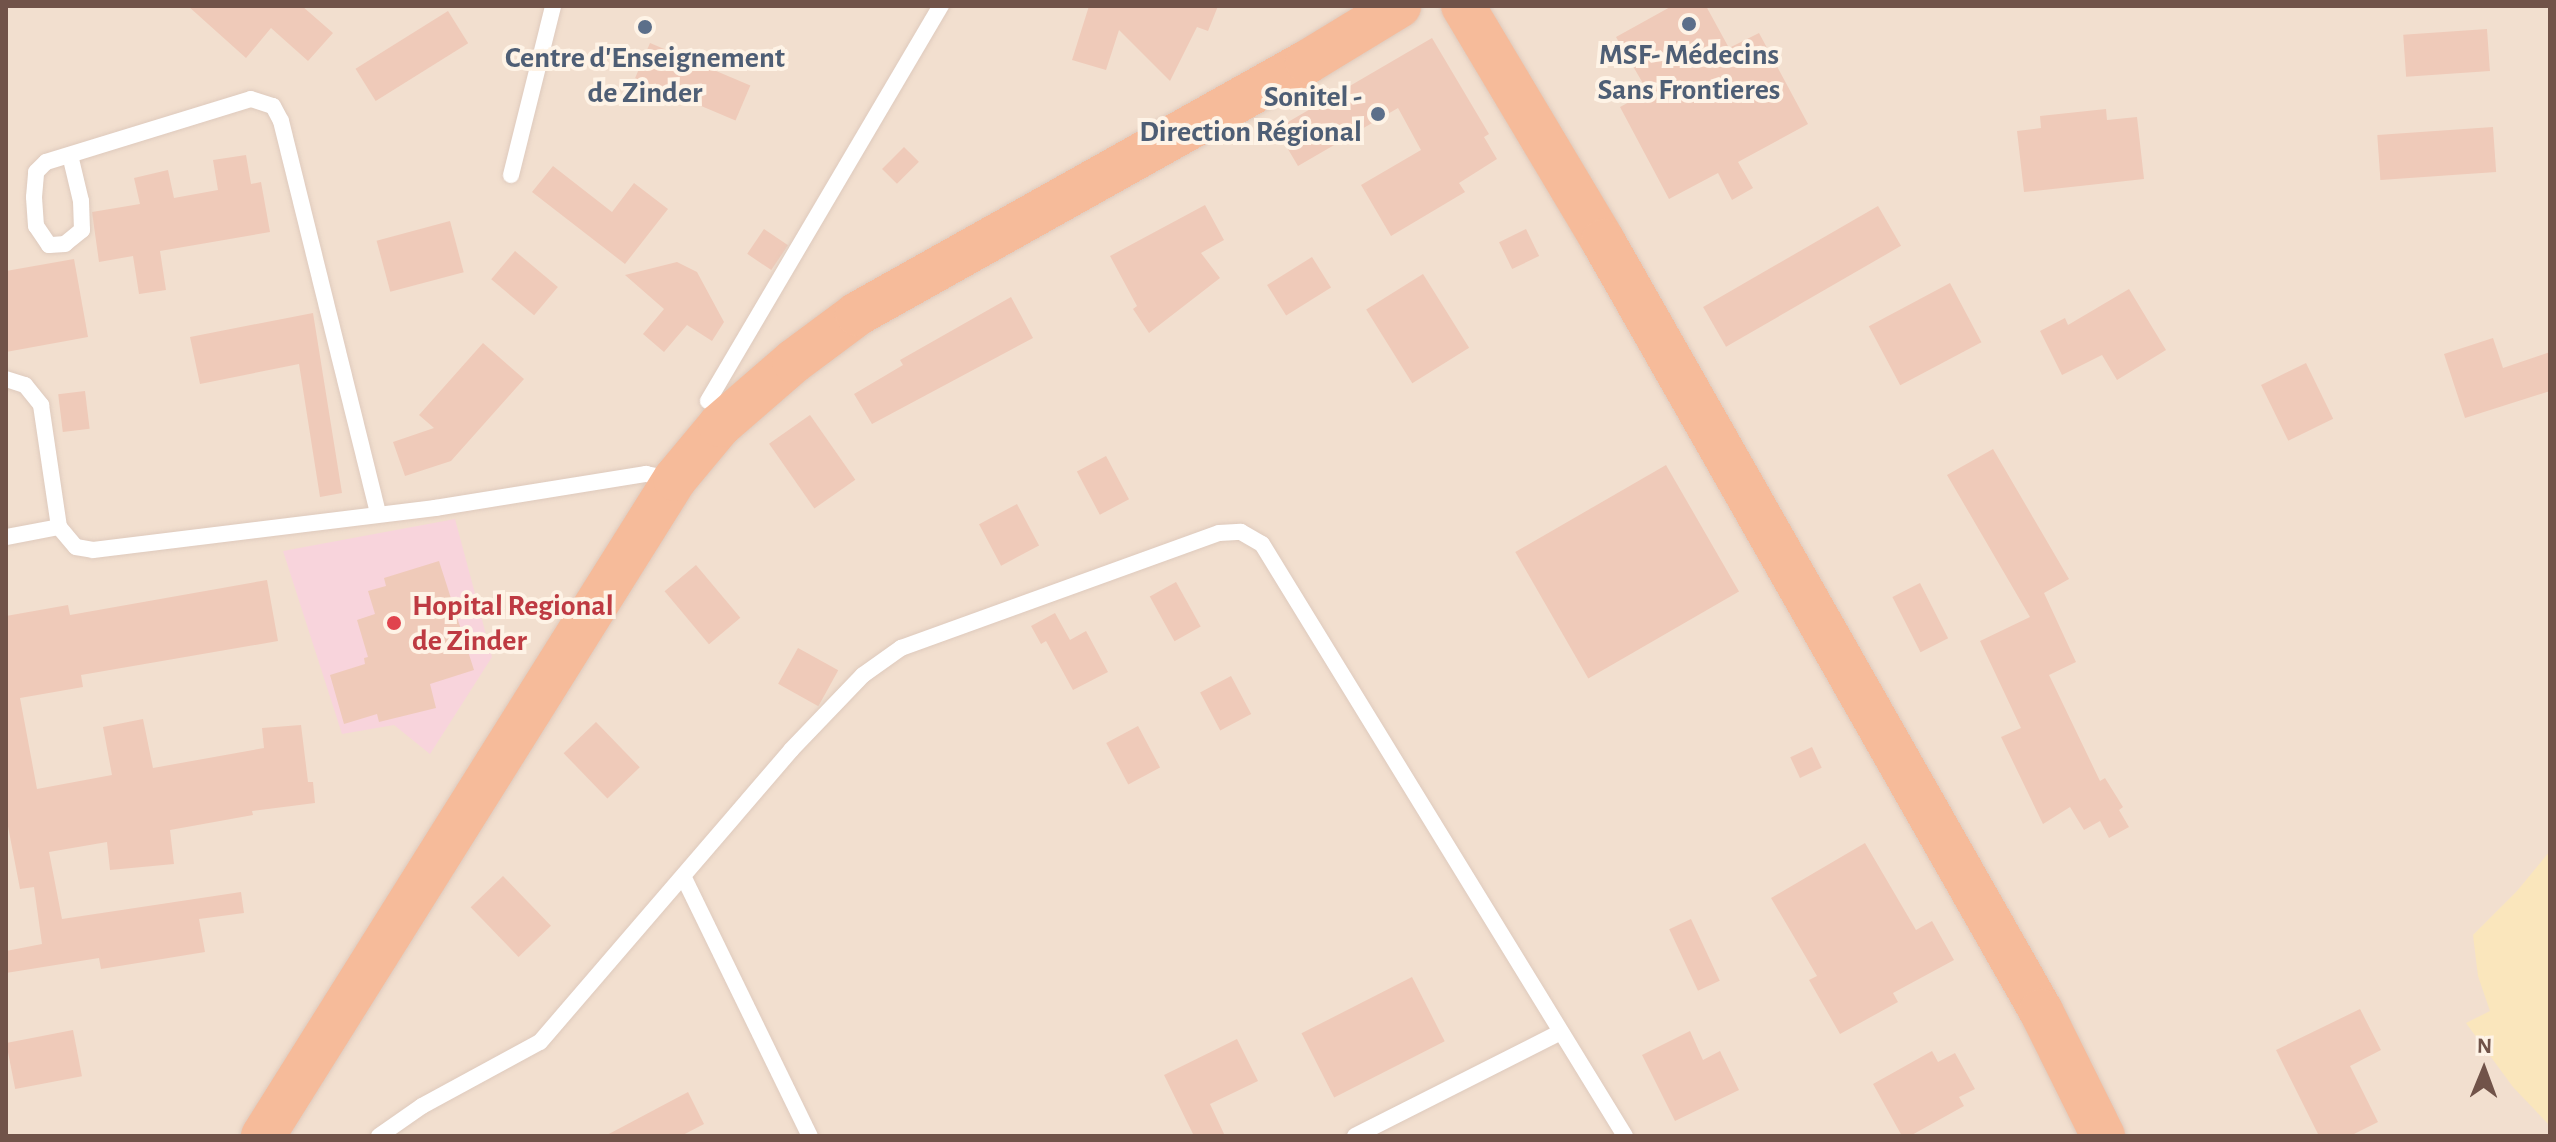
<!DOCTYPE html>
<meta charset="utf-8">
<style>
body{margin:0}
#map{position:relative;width:2556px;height:1142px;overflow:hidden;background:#fbeee0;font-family:"Alegreya Sans",sans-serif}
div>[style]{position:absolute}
.residential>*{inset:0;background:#f2dfcf;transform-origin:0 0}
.medical>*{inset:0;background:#f8d4dc}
.sand>*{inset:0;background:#fae6bc}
.building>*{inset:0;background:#efcab9;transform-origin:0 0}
.roads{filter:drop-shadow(0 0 2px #decabd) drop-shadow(0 0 2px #decabd)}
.service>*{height:16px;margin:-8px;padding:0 8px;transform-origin:8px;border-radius:8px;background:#fff}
.trunk>*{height:44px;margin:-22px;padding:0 22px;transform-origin:22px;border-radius:22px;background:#f6bb9a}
.dots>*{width:22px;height:22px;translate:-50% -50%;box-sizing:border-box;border:4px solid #fef3e6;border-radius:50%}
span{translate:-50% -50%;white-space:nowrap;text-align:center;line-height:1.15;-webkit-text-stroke:8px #fef3e6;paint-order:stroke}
.service-label{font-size:30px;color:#4e5e75;font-weight:700}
.right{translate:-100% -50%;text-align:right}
.health-label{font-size:30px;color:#be3a42;font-weight:700}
.left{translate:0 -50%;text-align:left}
.frame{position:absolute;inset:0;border:8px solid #715349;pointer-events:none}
.north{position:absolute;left:2444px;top:1030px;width:80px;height:80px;-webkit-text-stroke:6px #fef3e6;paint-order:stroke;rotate:1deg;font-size:22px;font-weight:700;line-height:32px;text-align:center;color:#715349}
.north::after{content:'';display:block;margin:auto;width:28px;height:36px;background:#715349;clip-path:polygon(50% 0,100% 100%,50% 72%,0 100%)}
</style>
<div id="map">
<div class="residential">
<i style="left:6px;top:6px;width:2544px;height:1130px"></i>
</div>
<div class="medical">
<i style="clip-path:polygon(455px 519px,492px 657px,430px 754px,394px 725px,342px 734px,283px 551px)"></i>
</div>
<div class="sand">
<i style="clip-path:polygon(2550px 851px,2550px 1126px,2513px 1087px,2466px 1023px,2490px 1011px,2478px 976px,2473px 935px,2517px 891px)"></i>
</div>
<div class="building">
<i style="clip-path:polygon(188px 6px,302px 6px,333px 33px,308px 61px,271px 28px,246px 58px)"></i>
<i style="clip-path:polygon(1089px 6px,1218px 6px,1208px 31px,1197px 27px,1170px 81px,1119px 30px,1106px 70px,1072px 60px)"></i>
<i style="clip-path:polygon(1672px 6px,1706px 6px,1729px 48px,1759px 33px,1808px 124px,1738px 162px,1753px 188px,1732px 200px,1718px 173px,1669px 199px,1620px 107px,1648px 92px,1616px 37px)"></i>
<i style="left:448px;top:11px;width:38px;height:109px;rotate:58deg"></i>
<i style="left:2487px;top:29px;width:42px;height:84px;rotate:86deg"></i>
<i style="clip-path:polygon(1432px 38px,1489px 134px,1484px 137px,1497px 159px,1459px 183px,1465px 192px,1391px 236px,1361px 185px,1421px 150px,1398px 108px,1298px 166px,1276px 129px)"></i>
<i style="left:650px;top:43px;width:109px;height:38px;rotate:23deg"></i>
<i style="clip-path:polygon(2106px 109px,2107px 120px,2137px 117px,2144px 179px,2024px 192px,2017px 131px,2041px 128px,2040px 116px)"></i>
<i style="left:2493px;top:127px;width:45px;height:116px;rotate:86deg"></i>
<i style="left:904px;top:147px;width:21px;height:31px;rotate:45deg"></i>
<i style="clip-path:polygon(246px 155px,251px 184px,261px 182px,270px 232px,160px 251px,166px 290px,139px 294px,133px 256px,99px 262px,92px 212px,140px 204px,134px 178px,168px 170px,174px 198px,218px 190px,213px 160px)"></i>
<i style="clip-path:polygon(553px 166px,612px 212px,634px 183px,668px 209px,625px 264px,532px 192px)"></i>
<i style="clip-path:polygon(1205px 205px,1224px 240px,1201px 253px,1220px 278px,1149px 333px,1133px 309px,1137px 306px,1110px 256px)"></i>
<i style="left:1878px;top:206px;width:46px;height:202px;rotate:60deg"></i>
<i style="left:450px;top:221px;width:53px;height:76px;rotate:75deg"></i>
<i style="left:764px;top:229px;width:29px;height:30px;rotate:34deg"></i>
<i style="left:1526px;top:229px;width:30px;height:30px;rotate:64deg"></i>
<i style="left:515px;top:251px;width:56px;height:37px;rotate:40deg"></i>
<i style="left:1312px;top:257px;width:36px;height:53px;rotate:58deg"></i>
<i style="clip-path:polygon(74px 259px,88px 337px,6px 352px,6px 271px)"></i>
<i style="clip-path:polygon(677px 262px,697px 272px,724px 322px,712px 341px,687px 325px,664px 352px,643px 334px,664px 309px,625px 275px)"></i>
<i style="left:1423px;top:274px;width:87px;height:67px;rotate:58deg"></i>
<i style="left:1950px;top:283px;width:67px;height:92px;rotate:62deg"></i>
<i style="clip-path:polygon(2129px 289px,2166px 350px,2117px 380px,2102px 355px,2062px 375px,2040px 331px,2065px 318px,2068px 325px)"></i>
<i style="clip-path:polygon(1011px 297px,1033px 338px,872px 424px,854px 394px,903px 365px,900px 360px)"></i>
<i style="clip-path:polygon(313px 313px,342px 493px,320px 497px,299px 364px,200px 384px,190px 337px)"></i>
<i style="clip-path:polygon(2493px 338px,2503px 368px,2550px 352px,2550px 391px,2465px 418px,2444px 354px)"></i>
<i style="clip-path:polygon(483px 343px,524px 379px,451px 461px,405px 476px,393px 442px,434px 428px,419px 415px)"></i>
<i style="left:2306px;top:363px;width:62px;height:50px;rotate:64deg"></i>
<i style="left:85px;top:391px;width:38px;height:27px;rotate:83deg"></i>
<i style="left:810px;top:415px;width:79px;height:50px;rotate:55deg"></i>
<i style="clip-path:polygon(1993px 449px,2069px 579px,2044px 593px,2076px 662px,2049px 675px,2100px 781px,2105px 778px,2123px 807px,2119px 810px,2129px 827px,2109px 838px,2100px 821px,2084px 830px,2070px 807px,2043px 824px,2001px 737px,2021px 728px,1980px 641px,2030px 617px,1947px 475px)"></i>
<i style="left:1106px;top:456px;width:49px;height:33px;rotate:62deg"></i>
<i style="left:1666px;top:465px;width:146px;height:174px;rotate:60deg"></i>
<i style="left:1017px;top:504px;width:47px;height:43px;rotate:62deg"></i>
<i style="clip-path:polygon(439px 561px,474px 670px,430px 684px,436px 708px,379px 722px,377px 714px,344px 724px,330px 675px,365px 664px,364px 658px,368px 657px,357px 620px,375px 614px,368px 591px,386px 586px,384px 578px)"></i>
<i style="left:696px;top:565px;width:69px;height:41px;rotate:50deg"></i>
<i style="clip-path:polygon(267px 580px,278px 641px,81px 675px,83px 687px,20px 698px,37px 789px,112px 775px,103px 727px,143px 719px,153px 768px,264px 748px,262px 728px,301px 725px,308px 782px,313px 782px,315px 803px,252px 811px,253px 815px,170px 830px,174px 864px,110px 870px,107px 842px,49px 852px,62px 919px,241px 892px,244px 913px,199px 919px,205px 952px,101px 969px,99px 958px,6px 973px,6px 951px,42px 944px,34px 887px,20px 889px,6px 816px,6px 616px,68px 605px,70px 615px)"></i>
<i style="left:1176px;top:582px;width:51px;height:30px;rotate:61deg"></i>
<i style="left:1920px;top:583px;width:62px;height:31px;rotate:63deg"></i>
<i style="clip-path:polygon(1055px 613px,1070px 640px,1086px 631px,1108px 672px,1073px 690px,1046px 641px,1041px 644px,1031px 626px)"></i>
<i style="left:798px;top:648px;width:46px;height:41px;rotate:29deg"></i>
<i style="left:1231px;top:676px;width:43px;height:35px;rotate:62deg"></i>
<i style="left:596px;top:722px;width:63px;height:45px;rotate:46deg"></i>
<i style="left:1138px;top:726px;width:47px;height:36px;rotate:62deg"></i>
<i style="left:1812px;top:747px;width:23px;height:24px;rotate:65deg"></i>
<i style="clip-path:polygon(1865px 843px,1916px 930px,1932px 921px,1954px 960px,1893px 993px,1898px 1002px,1840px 1034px,1809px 980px,1817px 976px,1771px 898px)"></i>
<i style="left:503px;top:876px;width:69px;height:45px;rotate:46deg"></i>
<i style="left:1691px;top:919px;width:68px;height:24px;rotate:65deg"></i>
<i style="left:1412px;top:977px;width:72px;height:124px;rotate:63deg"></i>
<i style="clip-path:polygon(2360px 1009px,2381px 1050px,2350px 1066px,2378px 1122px,2350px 1136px,2319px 1136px,2276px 1050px)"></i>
<i style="left:73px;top:1030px;width:47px;height:68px;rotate:79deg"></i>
<i style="clip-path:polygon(1690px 1031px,1703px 1060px,1720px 1051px,1739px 1090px,1675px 1121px,1642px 1055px)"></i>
<i style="clip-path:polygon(1237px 1039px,1258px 1081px,1210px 1104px,1225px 1136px,1194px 1136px,1164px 1075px)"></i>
<i style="clip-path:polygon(1932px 1051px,1938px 1062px,1955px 1053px,1975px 1089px,1959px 1097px,1964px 1106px,1910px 1136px,1902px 1136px,1873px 1084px)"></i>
<i style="clip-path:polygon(688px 1092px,704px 1124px,681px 1136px,605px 1136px)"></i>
</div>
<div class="roads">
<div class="service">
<i style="left:70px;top:155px;width:47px;rotate:76.6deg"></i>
<i style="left:81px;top:201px;width:29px;rotate:88deg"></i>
<i style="left:82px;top:230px;width:22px;rotate:141deg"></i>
<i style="left:65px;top:244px;width:16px;rotate:176deg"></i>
<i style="left:49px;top:245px;width:23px;rotate:-124deg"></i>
<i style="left:36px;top:226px;width:29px;rotate:-94deg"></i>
<i style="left:34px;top:197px;width:25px;rotate:-85deg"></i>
<i style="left:36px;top:172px;width:14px;rotate:-45deg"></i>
<i style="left:46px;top:162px;width:214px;rotate:-17.1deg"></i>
<i style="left:251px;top:99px;width:23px;rotate:18deg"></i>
<i style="left:273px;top:106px;width:17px;rotate:62deg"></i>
<i style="left:281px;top:121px;width:405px;rotate:76.1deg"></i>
<i style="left:511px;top:175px;width:174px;rotate:-76deg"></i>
<i style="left:6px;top:379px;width:20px;rotate:18deg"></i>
<i style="left:25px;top:385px;width:26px;rotate:51deg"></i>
<i style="left:41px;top:405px;width:123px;rotate:81.6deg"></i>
<i style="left:59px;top:527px;width:54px;rotate:169.3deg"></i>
<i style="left:708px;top:401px;width:459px;rotate:-59.5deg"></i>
<i style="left:59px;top:527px;width:26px;rotate:50deg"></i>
<i style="left:76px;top:547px;width:17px;rotate:10deg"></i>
<i style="left:93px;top:550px;width:345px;rotate:-7deg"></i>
<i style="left:435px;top:508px;width:214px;rotate:-9.2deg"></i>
<i style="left:646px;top:474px;width:25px;rotate:11deg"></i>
<i style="left:684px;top:878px;width:287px;rotate:64deg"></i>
<i style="left:379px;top:1136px;width:52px;rotate:-34.9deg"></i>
<i style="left:422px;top:1106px;width:134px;rotate:-28.5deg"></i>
<i style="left:540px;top:1042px;width:385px;rotate:-49.3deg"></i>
<i style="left:791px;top:750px;width:104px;rotate:-46.2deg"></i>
<i style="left:863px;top:675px;width:47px;rotate:-35.4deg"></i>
<i style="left:901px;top:648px;width:338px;rotate:-19.9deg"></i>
<i style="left:1219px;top:533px;width:22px;rotate:-3deg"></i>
<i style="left:1241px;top:532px;width:24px;rotate:30deg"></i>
<i style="left:1262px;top:544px;width:694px;rotate:58.48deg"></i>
<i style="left:1355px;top:1136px;width:229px;rotate:-26.8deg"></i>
</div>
<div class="trunk">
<i style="left:1463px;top:6px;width:274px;rotate:59.2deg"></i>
<i style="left:1603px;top:241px;width:886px;rotate:60.37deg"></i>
<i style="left:2041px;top:1011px;width:140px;rotate:63.6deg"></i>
<i style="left:263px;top:1136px;width:775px;rotate:-57.91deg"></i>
<i style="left:675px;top:479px;width:70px;rotate:-50.2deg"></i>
<i style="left:720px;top:425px;width:98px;rotate:-40.9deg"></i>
<i style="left:794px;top:361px;width:79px;rotate:-36.7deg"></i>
<i style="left:857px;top:314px;width:516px;rotate:-29.25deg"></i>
<i style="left:1307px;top:62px;width:108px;rotate:-31.3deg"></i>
</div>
</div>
<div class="dots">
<i style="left:1689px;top:24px;background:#5c6f8a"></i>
<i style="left:645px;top:27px;background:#5c6f8a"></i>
<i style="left:1378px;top:114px;background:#5c6f8a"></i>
<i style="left:394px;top:623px;background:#e0444e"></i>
</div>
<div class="service-label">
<span style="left:1689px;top:72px">MSF- Médecins<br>Sans Frontieres</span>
<span style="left:645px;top:75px">Centre d'Enseignement<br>de Zinder</span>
<span class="right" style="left:1362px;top:114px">Sonitel -<br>Direction Régional</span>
</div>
<div class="health-label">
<span class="left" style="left:412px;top:623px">Hopital Regional<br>de Zinder</span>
</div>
<div class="frame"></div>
<div class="north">N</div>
</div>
